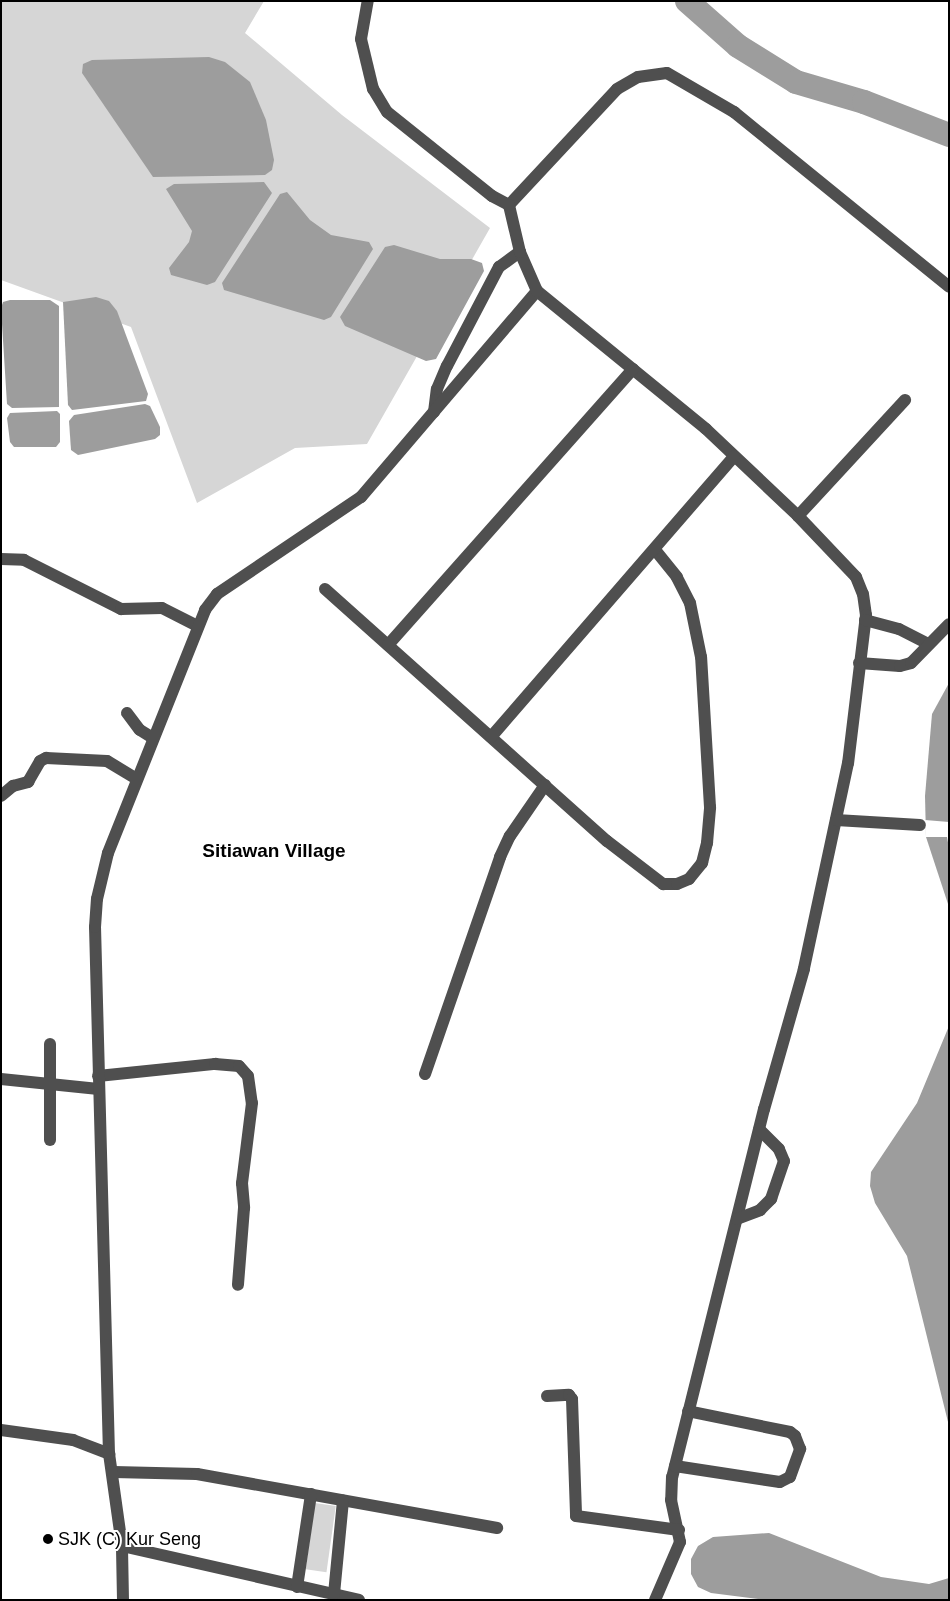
<!DOCTYPE html>
<style>
body{margin:0}
#map{position:relative;width:950px;height:1601px;overflow:hidden;background:#fff;font-family:Arial,sans-serif}
div>[style]{position:absolute}
.green>*{inset:0;background:#d6d6d6;transform-origin:0 0}
.water>*{inset:0;background:#9d9d9d}
.pier>*{inset:0;background:#fff}
.river>*{height:24px;margin:-12px;padding:0 12px;transform-origin:12px;border-radius:12px;background:#9d9d9d}
.minor>*{height:12px;margin:-6px;padding:0 6px;transform-origin:6px;border-radius:6px;background:#4f4f4f}
.dots>*{width:14px;height:14px;translate:-50% -50%;box-sizing:border-box;border:2px solid #fff;border-radius:50%}
span{translate:-50% -50%;white-space:nowrap;text-align:center;line-height:1.15;-webkit-text-stroke:4px #fff;paint-order:stroke}
.poi-label{font-size:18px;color:#000}
.left{translate:0 -50%;text-align:left}
.neighbourhood-label{font-size:19px;color:#000;font-weight:700}
.frame{position:absolute;inset:0;border:2px solid #000;pointer-events:none}
</style>
<div id="map">
<div class="green">
<i style="clip-path:polygon(1px 1px,264px 1px,245px 33px,342px 115px,490px 228px,367px 444px,295px 448px,197px 503px,131px 327px,1px 280px)"></i>
<i style="left:315px;top:1503px;width:21px;height:67px;rotate:8deg"></i>
</div>
<div class="water">
<i style="clip-path:polygon(209px 57px,225px 62px,250px 82px,266px 120px,274px 160px,272px 170px,265px 175px,153px 177px,82px 73px,83px 64px,92px 60px)"></i>
<i style="clip-path:polygon(264px 182px,272px 193px,215px 282px,207px 285px,171px 275px,169px 268px,189px 242px,192px 231px,166px 189px,174px 184px)"></i>
<i style="clip-path:polygon(287px 192px,310px 220px,331px 235px,369px 242px,373px 249px,331px 317px,324px 320px,224px 290px,222px 283px,280px 194px)"></i>
<i style="clip-path:polygon(394px 245px,440px 259px,471px 259px,482px 263px,484px 271px,436px 359px,426px 361px,345px 326px,340px 317px,385px 247px)"></i>
<i style="clip-path:polygon(96px 297px,109px 301px,117px 311px,148px 394px,146px 401px,72px 410px,68px 405px,63px 302px)"></i>
<i style="clip-path:polygon(10px 300px,50px 300px,59px 306px,59px 407px,12px 408px,7px 404px,1px 308px,3px 302px)"></i>
<i style="clip-path:polygon(145px 404px,150px 406px,160px 427px,160px 435px,155px 439px,78px 455px,71px 450px,69px 421px,74px 415px)"></i>
<i style="clip-path:polygon(57px 411px,60px 414px,60px 442px,56px 447px,14px 447px,10px 442px,7px 418px,10px 413px)"></i>
<i style="clip-path:polygon(949px 683px,949px 907px,926px 837px,925px 796px,932px 714px)"></i>
<i style="clip-path:polygon(949px 1026px,949px 1426px,907px 1256px,875px 1203px,870px 1186px,871px 1172px,917px 1103px)"></i>
<i style="clip-path:polygon(769px 1533px,881px 1577px,929px 1584px,949px 1578px,949px 1600px,767px 1600px,711px 1593px,698px 1587px,691px 1574px,691px 1559px,698px 1546px,713px 1537px)"></i>
</div>
<div class="pier">
<i style="clip-path:polygon(925px 820px,949px 822px,949px 848px,947px 837px,926px 837px)"></i>
</div>
<div class="river">
<i style="left:687px;top:1px;width:68px;rotate:41.4deg"></i>
<i style="left:738px;top:46px;width:68px;rotate:31.8deg"></i>
<i style="left:796px;top:82px;width:71px;rotate:16.4deg"></i>
<i style="left:864px;top:102px;width:91px;rotate:21.2deg"></i>
</div>
<div class="minor">
<i style="left:509px;top:205px;width:158px;rotate:-47deg"></i>
<i style="left:617px;top:89px;width:24px;rotate:-30deg"></i>
<i style="left:638px;top:77px;width:29px;rotate:-8deg"></i>
<i style="left:667px;top:73px;width:78px;rotate:30.2deg"></i>
<i style="left:734px;top:112px;width:277px;rotate:39.1deg"></i>
<i style="left:537px;top:291px;width:218px;rotate:39.2deg"></i>
<i style="left:706px;top:429px;width:127px;rotate:43.4deg"></i>
<i style="left:798px;top:516px;width:84px;rotate:46.4deg"></i>
<i style="left:856px;top:577px;width:18px;rotate:68deg"></i>
<i style="left:863px;top:594px;width:21px;rotate:82deg"></i>
<i style="left:866px;top:615px;width:149px;rotate:96.9deg"></i>
<i style="left:848px;top:763px;width:211px;rotate:102.1deg"></i>
<i style="left:804px;top:969px;width:146px;rotate:105.9deg"></i>
<i style="left:764px;top:1109px;width:379px;rotate:104deg"></i>
<i style="left:672px;top:1477px;width:23px;rotate:92deg"></i>
<i style="left:671px;top:1500px;width:43px;rotate:77.9deg"></i>
<i style="left:680px;top:1542px;width:63px;rotate:113.3deg"></i>
<i style="left:434px;top:412px;width:23px;rotate:-83deg"></i>
<i style="left:437px;top:389px;width:25px;rotate:-67deg"></i>
<i style="left:447px;top:366px;width:112px;rotate:-62.3deg"></i>
<i style="left:499px;top:267px;width:26px;rotate:-36deg"></i>
<i style="left:798px;top:516px;width:158px;rotate:-47.3deg"></i>
<i style="left:1px;top:559px;width:23px;rotate:2deg"></i>
<i style="left:24px;top:560px;width:109px;rotate:26.8deg"></i>
<i style="left:121px;top:609px;width:41px;rotate:-1.4deg"></i>
<i style="left:162px;top:608px;width:39px;rotate:27deg"></i>
<i style="left:325px;top:589px;width:378px;rotate:41.8deg"></i>
<i style="left:607px;top:841px;width:71px;rotate:37.5deg"></i>
<i style="left:663px;top:884px;width:14px"></i>
<i style="left:677px;top:884px;width:13px;rotate:-23deg"></i>
<i style="left:689px;top:879px;width:21px;rotate:-51deg"></i>
<i style="left:702px;top:863px;width:21px;rotate:-76deg"></i>
<i style="left:707px;top:843px;width:36px;rotate:-85deg"></i>
<i style="left:710px;top:807px;width:150px;rotate:-93.4deg"></i>
<i style="left:701px;top:657px;width:55px;rotate:-101.5deg"></i>
<i style="left:690px;top:603px;width:29px;rotate:-117deg"></i>
<i style="left:677px;top:577px;width:35px;rotate:-129deg"></i>
<i style="left:865px;top:620px;width:35px;rotate:15deg"></i>
<i style="left:899px;top:629px;width:33px;rotate:27deg"></i>
<i style="left:388px;top:645px;width:369px;rotate:-48.4deg"></i>
<i style="left:859px;top:663px;width:41px;rotate:4.2deg"></i>
<i style="left:900px;top:666px;width:11px;rotate:-15deg"></i>
<i style="left:911px;top:663px;width:54px;rotate:-45.7deg"></i>
<i style="left:127px;top:713px;width:21px;rotate:53deg"></i>
<i style="left:140px;top:730px;width:15px;rotate:32deg"></i>
<i style="left:491px;top:737px;width:371px;rotate:-49.1deg"></i>
<i style="left:1px;top:796px;width:16px;rotate:-40deg"></i>
<i style="left:13px;top:786px;width:16px;rotate:-15deg"></i>
<i style="left:28px;top:782px;width:24px;rotate:-60deg"></i>
<i style="left:40px;top:761px;width:7px;rotate:-27deg"></i>
<i style="left:46px;top:758px;width:61px;rotate:2.8deg"></i>
<i style="left:107px;top:761px;width:35px;rotate:31deg"></i>
<i style="left:836px;top:820px;width:84px;rotate:3.4deg"></i>
<i style="left:50px;top:1044px;width:96px;rotate:90deg"></i>
<i style="left:425px;top:1074px;width:230px;rotate:-70.9deg"></i>
<i style="left:500px;top:857px;width:23px;rotate:-65deg"></i>
<i style="left:510px;top:836px;width:62px;rotate:-55.5deg"></i>
<i style="left:98px;top:1076px;width:118px;rotate:-5.9deg"></i>
<i style="left:215px;top:1064px;width:24px;rotate:5deg"></i>
<i style="left:239px;top:1066px;width:13px;rotate:48deg"></i>
<i style="left:248px;top:1076px;width:27px;rotate:82deg"></i>
<i style="left:252px;top:1103px;width:81px;rotate:97.1deg"></i>
<i style="left:242px;top:1183px;width:25px;rotate:85deg"></i>
<i style="left:244px;top:1208px;width:77px;rotate:94.5deg"></i>
<i style="left:1px;top:1079px;width:98px;rotate:5.9deg"></i>
<i style="left:737px;top:1219px;width:25px;rotate:-21deg"></i>
<i style="left:760px;top:1210px;width:16px;rotate:-45deg"></i>
<i style="left:771px;top:1199px;width:40px;rotate:-71.1deg"></i>
<i style="left:784px;top:1161px;width:13px;rotate:-113deg"></i>
<i style="left:779px;top:1149px;width:28px;rotate:-135deg"></i>
<i style="left:547px;top:1396px;width:22px;rotate:-3deg"></i>
<i style="left:569px;top:1395px;width:5px;rotate:53deg"></i>
<i style="left:572px;top:1399px;width:117px;rotate:88deg"></i>
<i style="left:576px;top:1516px;width:104px;rotate:7.7deg"></i>
<i style="left:1px;top:1430px;width:73px;rotate:7.9deg"></i>
<i style="left:73px;top:1440px;width:39px;rotate:21deg"></i>
<i style="left:675px;top:1466px;width:106px;rotate:8.7deg"></i>
<i style="left:780px;top:1482px;width:11px;rotate:-27deg"></i>
<i style="left:790px;top:1477px;width:30px;rotate:-70deg"></i>
<i style="left:800px;top:1449px;width:14px;rotate:-111deg"></i>
<i style="left:795px;top:1436px;width:6px;rotate:-141deg"></i>
<i style="left:790px;top:1432px;width:104px;rotate:-168.4deg"></i>
<i style="left:114px;top:1472px;width:83px;rotate:1.4deg"></i>
<i style="left:197px;top:1474px;width:305px;rotate:10.2deg"></i>
<i style="left:122px;top:1546px;width:243px;rotate:12.8deg"></i>
<i style="left:297px;top:1587px;width:94px;rotate:-81.4deg"></i>
<i style="left:334px;top:1594px;width:94px;rotate:-84.5deg"></i>
<i style="left:123px;top:1600px;width:54px;rotate:-91.1deg"></i>
<i style="left:122px;top:1546px;width:93px;rotate:-98deg"></i>
<i style="left:109px;top:1454px;width:527px;rotate:-91.52deg"></i>
<i style="left:95px;top:927px;width:28px;rotate:-86deg"></i>
<i style="left:97px;top:899px;width:47px;rotate:-76.6deg"></i>
<i style="left:108px;top:853px;width:262px;rotate:-68.2deg"></i>
<i style="left:205px;top:610px;width:20px;rotate:-53deg"></i>
<i style="left:217px;top:594px;width:174px;rotate:-34deg"></i>
<i style="left:361px;top:497px;width:271px;rotate:-49.5deg"></i>
<i style="left:537px;top:291px;width:43px;rotate:-113.6deg"></i>
<i style="left:520px;top:252px;width:48px;rotate:-103.2deg"></i>
<i style="left:509px;top:205px;width:19px;rotate:-152deg"></i>
<i style="left:492px;top:196px;width:134px;rotate:-141.3deg"></i>
<i style="left:387px;top:112px;width:27px;rotate:-121deg"></i>
<i style="left:373px;top:89px;width:51px;rotate:-103.5deg"></i>
<i style="left:361px;top:39px;width:39px;rotate:-80deg"></i>
</div>
<div class="dots">
<i style="left:48px;top:1539px;background:#000"></i>
</div>
<div class="poi-label">
<span class="left" style="left:58px;top:1539px">SJK (C) Kur Seng</span>
</div>
<div class="neighbourhood-label">
<span style="left:274px;top:851px">Sitiawan Village</span>
</div>
<div class="frame"></div>
</div>
